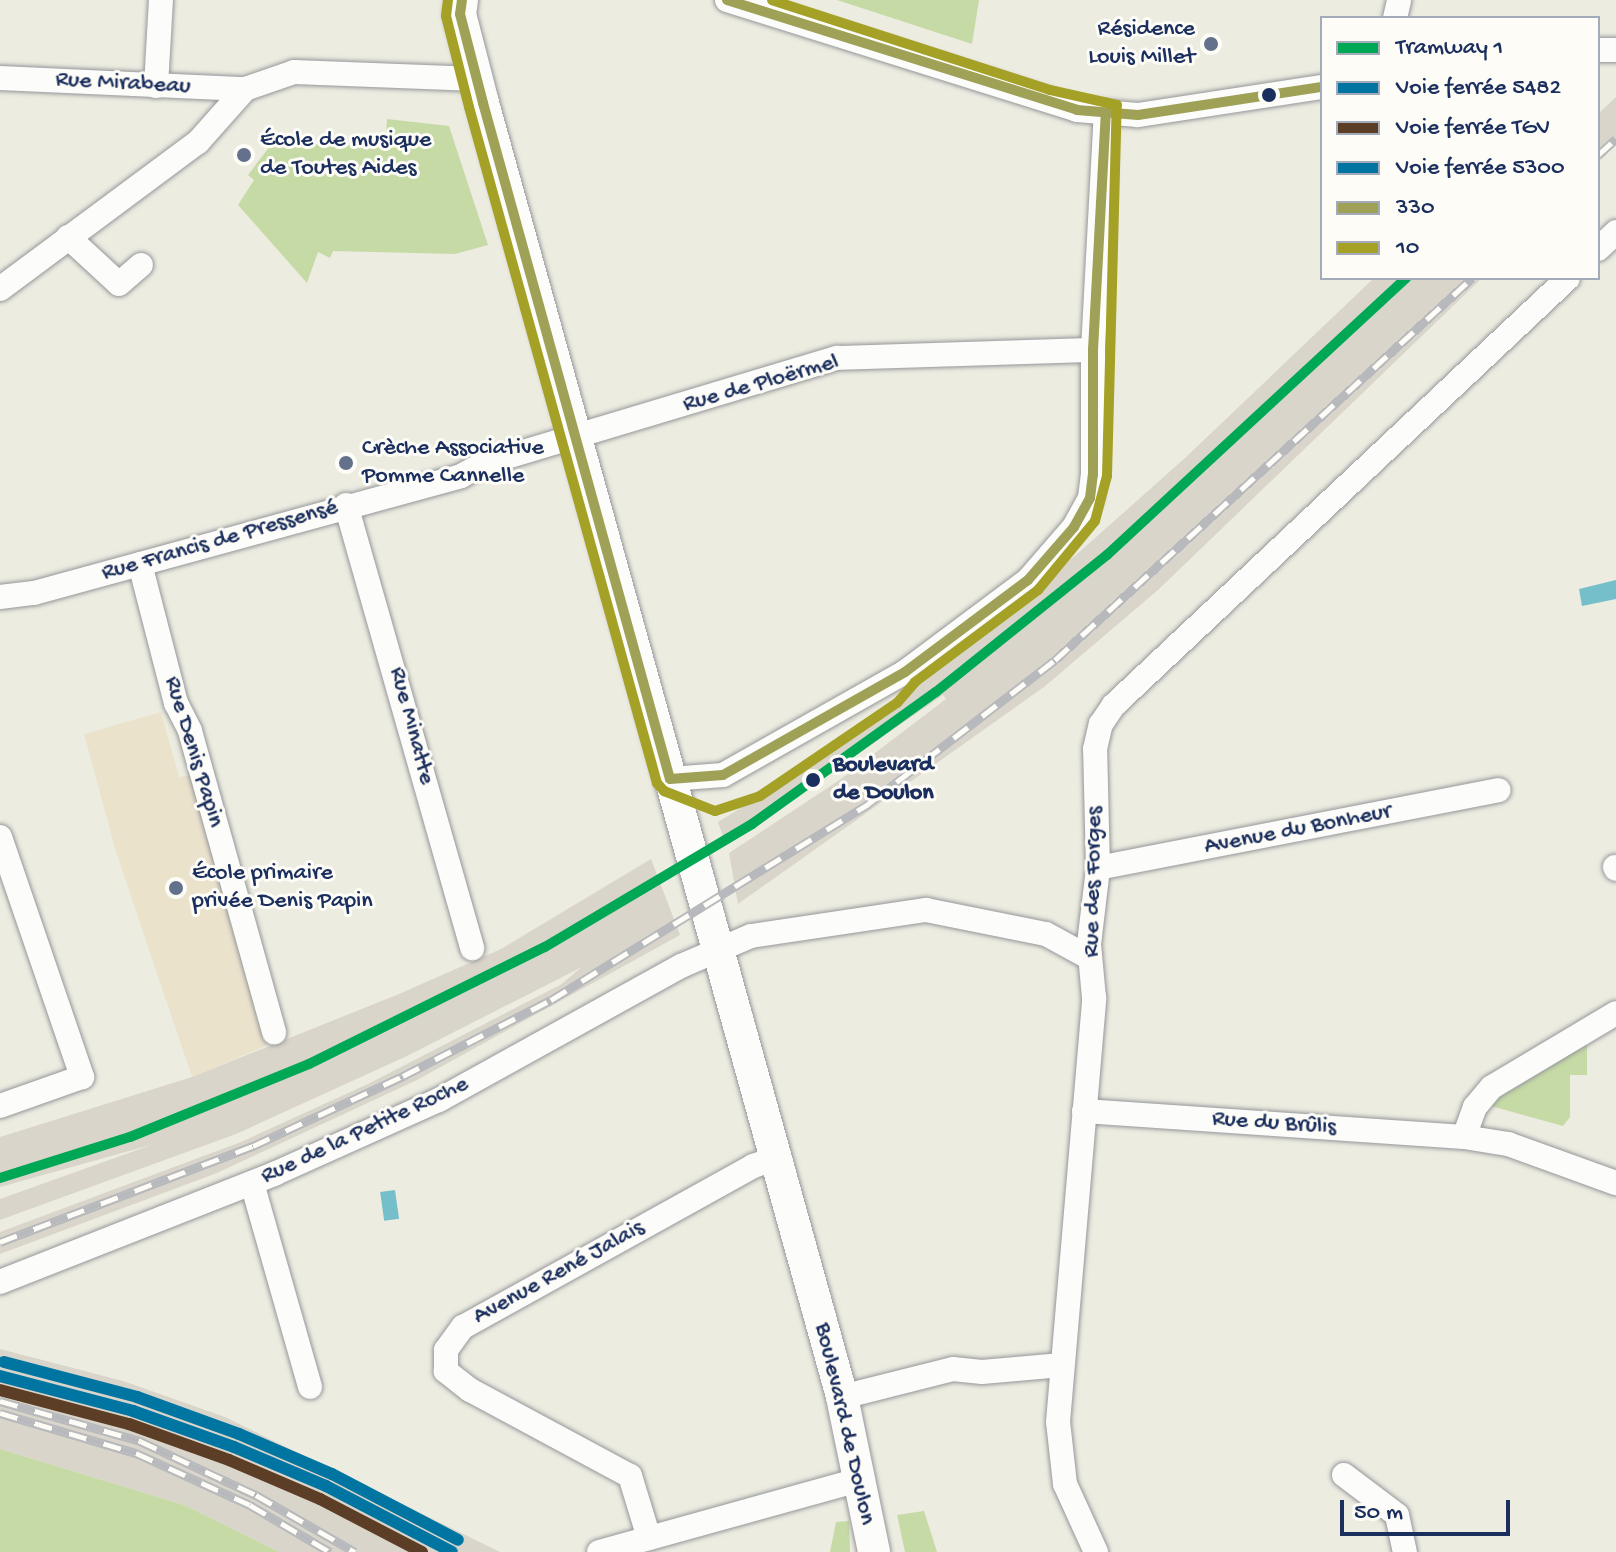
<!DOCTYPE html>
<meta charset="utf-8">
<style>
body{margin:0}
#map{position:relative;width:1616px;height:1552px;overflow:hidden;background:#edece1;font-family:"Gochi Hand",sans-serif}
div>[style]{position:absolute}
.built>*{inset:0;background:#ebe2cc}
.industrial>*{inset:0;background:#d9d5ca}
.green>*{inset:0;background:#c6daa6}
.water>*{inset:0;background:#74bfc9;transform-origin:0 0}
.roads{filter:drop-shadow(0 0 2px #95979a) drop-shadow(0 0 2px #95979a)}
.minor>*{height:24px;margin:-12px;padding:0 12px;transform-origin:12px;border-radius:12px;background:#fcfcfa}
.major>*{height:32px;margin:-16px;padding:0 16px;transform-origin:16px;border-radius:16px;background:#fcfcfa}
.rail>*{height:9px;margin-top:-4.5px;transform-origin:0;background:repeating-linear-gradient(90deg,#fdfcf7 0 18px,#b7b9bc 0 36px);box-sizing:border-box;border-block:2px solid #b7b9bc}
.bus-1>*{height:10px;margin:-5px;padding:0 5px;transform-origin:5px;border-radius:5px;background:#9ea156}
.bus-2>*{height:10px;margin:-5px;padding:0 5px;transform-origin:5px;border-radius:5px;background:#a4a126}
.rail-1>*{height:12px;margin:-6px;padding:0 6px;transform-origin:6px;border-radius:6px;background:#0075a1}
.rail-2>*{height:12px;margin:-6px;padding:0 6px;transform-origin:6px;border-radius:6px;background:#5c3e26}
.rail-3>*{height:12px;margin:-6px;padding:0 6px;transform-origin:6px;border-radius:6px;background:#0075a1}
.tram-1>*{height:10px;margin:-5px;padding:0 5px;transform-origin:5px;border-radius:5px;background:#00a754}
.dots>*{width:22px;height:22px;translate:-50% -50%;box-sizing:border-box;border:4px solid #fdfcf7;border-radius:50%}
span{translate:-50% -50%;white-space:nowrap;text-align:center;line-height:1.15;-webkit-text-stroke:6px #fdfcf7;paint-order:stroke}
.poi-label{font-size:24px;color:#1b2f5e}
.right{translate:-100% -50%;text-align:right}
.left{translate:0 -50%;text-align:left}
.street-label{font-size:24px;color:#1b2f5e}
.stop-label{font-size:24px;color:#1b2f5e;font-weight:700}
.legend{position:absolute;left:1320px;top:16px;width:280px;height:264px;box-sizing:border-box;background:#fdfcf7;border:2px solid #a3aaba;margin:0;padding:10px 14px;list-style:none;font-size:24px;color:#1b2f5e}
.legend li{display:flex;align-items:center;gap:16px;height:40px}
.legend b{width:40px;border:2px solid #a3aaba}
.scale{position:absolute;left:1340px;top:1500px;width:170px;height:36px;box-sizing:border-box;border:4px solid #1b2f5e;border-top:0;padding-left:10px;font-size:24px;line-height:28px;white-space:nowrap;color:#1b2f5e;-webkit-text-stroke:6px #fdfcf7;paint-order:stroke}
</style>
<div id="map">
<div class="built">
<i style="clip-path:polygon(161px 712px,179px 777px,192px 775px,268px 1045px,192px 1077px,116px 852px,84px 734px)"></i>
</div>
<div class="industrial">
<i style="clip-path:polygon(1616px 97px,1616px 145px,1598px 163px,1598px 114px)"></i>
<i style="clip-path:polygon(1374px 278px,1482px 278px,1158px 590px,1044px 687px,738px 904px,729px 853px,841px 779px,946px 699px,943px 695px,726px 845px,718px 822px,823px 757px,926px 680px,925px 672px,1076px 555px,1185px 458px)"></i>
<i style="clip-path:polygon(651px 859px,680px 935px,417px 1080px,217px 1173px,0 1254px,0 1232px,241px 1142px,370px 1083px,560px 985px,582px 967px,407px 1056px,236px 1134px,0 1220px,0 1199px,151px 1145px,0 1187px,0 1137px,192px 1077px,399px 994px,501px 949px)"></i>
<i style="clip-path:polygon(0 1349px,123px 1381px,225px 1417px,500px 1552px,279px 1552px,184px 1505px,0 1449px)"></i>
</div>
<div class="green">
<i style="clip-path:polygon(837px 0,979px 0,972px 44px)"></i>
<i style="clip-path:polygon(387px 119px,449px 126px,488px 245px,455px 254px,333px 251px,330px 258px,318px 252px,307px 283px,238px 205px,254px 180px,248px 175px,273px 142px,385px 147px)"></i>
<i style="clip-path:polygon(1587px 1044px,1587px 1075px,1570px 1075px,1570px 1117px,1563px 1126px,1487px 1105px)"></i>
<i style="clip-path:polygon(0 1449px,184px 1505px,279px 1552px,0 1552px)"></i>
<i style="clip-path:polygon(924px 1511px,937px 1552px,905px 1552px,897px 1515px)"></i>
<i style="clip-path:polygon(849px 1521px,850px 1552px,830px 1552px,836px 1522px)"></i>
</div>
<div class="water">
<i style="clip-path:polygon(1616px 580px,1616px 599px,1582px 606px,1579px 589px)"></i>
<i style="left:395px;top:1190px;width:29px;height:15px;rotate:82deg"></i>
</div>
<div class="roads">
<div class="minor">
<i style="left:727px;top:0;width:367px;rotate:17.4deg"></i>
<i style="left:1077px;top:110px;width:61px;rotate:4.7deg"></i>
<i style="left:1138px;top:115px;width:186px;rotate:-8.7deg"></i>
<i style="left:1395px;top:18px;width:18px;rotate:-77deg"></i>
<i style="left:1598px;top:50px;width:18px"></i>
<i style="left:0;top:78px;width:245px;rotate:2.6deg"></i>
<i style="left:245px;top:89px;width:52px;rotate:-19.1deg"></i>
<i style="left:294px;top:72px;width:183px;rotate:2.2deg"></i>
<i style="left:156px;top:86px;width:86px;rotate:-86.7deg"></i>
<i style="left:68px;top:237px;width:69px;rotate:42.7deg"></i>
<i style="left:119px;top:284px;width:29px;rotate:-41deg"></i>
<i style="left:1598px;top:249px;width:25px;rotate:-43deg"></i>
<i style="left:0;top:289px;width:247px;rotate:-36.6deg"></i>
<i style="left:198px;top:142px;width:71px;rotate:-48.4deg"></i>
<i style="left:346px;top:505px;width:461px;rotate:74.1deg"></i>
<i style="left:140px;top:564px;width:144px;rotate:75.5deg"></i>
<i style="left:176px;top:703px;width:31px;rotate:63deg"></i>
<i style="left:190px;top:731px;width:313px;rotate:74.4deg"></i>
<i style="left:0;top:597px;width:34px;rotate:-7deg"></i>
<i style="left:34px;top:593px;width:443px;rotate:-15.3deg"></i>
<i style="left:461px;top:476px;width:25px;rotate:-29deg"></i>
<i style="left:483px;top:464px;width:370px;rotate:-16.7deg"></i>
<i style="left:837px;top:358px;width:256px;rotate:-1.8deg"></i>
<i style="left:670px;top:779px;width:53px;rotate:-4.3deg"></i>
<i style="left:723px;top:775px;width:209px;rotate:-29.5deg"></i>
<i style="left:905px;top:672px;width:154px;rotate:-36.8deg"></i>
<i style="left:1028px;top:580px;width:70px;rotate:-49deg"></i>
<i style="left:1074px;top:527px;width:33px;rotate:-61deg"></i>
<i style="left:1090px;top:498px;width:23px;rotate:-83deg"></i>
<i style="left:1093px;top:475px;width:125px;rotate:-90deg"></i>
<i style="left:1093px;top:350px;width:237px;rotate:-86.9deg"></i>
<i style="left:0;top:837px;width:254px;rotate:71.1deg"></i>
<i style="left:82px;top:1077px;width:87px;rotate:160.5deg"></i>
<i style="left:1615px;top:867px;width:2px;rotate:63deg"></i>
<i style="left:1098px;top:868px;width:408px;rotate:-11deg"></i>
<i style="left:1084px;top:1111px;width:381px;rotate:3.9deg"></i>
<i style="left:1464px;top:1137px;width:32px;rotate:-70deg"></i>
<i style="left:1475px;top:1107px;width:26px;rotate:-50deg"></i>
<i style="left:1492px;top:1087px;width:144px;rotate:-30.8deg"></i>
<i style="left:1464px;top:1137px;width:45px;rotate:9deg"></i>
<i style="left:1508px;top:1144px;width:115px;rotate:19.9deg"></i>
<i style="left:252px;top:1183px;width:212px;rotate:74.1deg"></i>
<i style="left:0;top:1282px;width:295px;rotate:-21.5deg"></i>
<i style="left:274px;top:1174px;width:181px;rotate:-24.2deg"></i>
<i style="left:439px;top:1100px;width:277px;rotate:-29deg"></i>
<i style="left:681px;top:966px;width:76px;rotate:-23.2deg"></i>
<i style="left:751px;top:936px;width:177px;rotate:-8.5deg"></i>
<i style="left:926px;top:910px;width:122px;rotate:11.3deg"></i>
<i style="left:1046px;top:934px;width:50px;rotate:28.6deg"></i>
<i style="left:842px;top:1397px;width:114px;rotate:-14.2deg"></i>
<i style="left:953px;top:1369px;width:29px;rotate:6deg"></i>
<i style="left:982px;top:1372px;width:80px;rotate:-5deg"></i>
<i style="left:1344px;top:1475px;width:66px;rotate:37deg"></i>
<i style="left:1397px;top:1515px;width:38px;rotate:78deg"></i>
<i style="left:649px;top:1538px;width:65px;rotate:-107deg"></i>
<i style="left:630px;top:1476px;width:182px;rotate:-151.7deg"></i>
<i style="left:470px;top:1390px;width:31px;rotate:-142deg"></i>
<i style="left:446px;top:1371px;width:21px;rotate:-90deg"></i>
<i style="left:446px;top:1350px;width:29px;rotate:-54deg"></i>
<i style="left:463px;top:1327px;width:332px;rotate:-29deg"></i>
<i style="left:753px;top:1166px;width:23px;rotate:-18deg"></i>
<i style="left:599px;top:1552px;width:269px;rotate:-15.5deg"></i>
<i style="left:1096px;top:1552px;width:75px;rotate:-114.5deg"></i>
<i style="left:1065px;top:1484px;width:62px;rotate:-96.4deg"></i>
<i style="left:1058px;top:1422px;width:426px;rotate:-85.1deg"></i>
<i style="left:1094px;top:998px;width:54px;rotate:-95.3deg"></i>
<i style="left:1089px;top:944px;width:77px;rotate:-83.2deg"></i>
<i style="left:1098px;top:868px;width:119px;rotate:-91.4deg"></i>
<i style="left:1095px;top:749px;width:26px;rotate:-77deg"></i>
<i style="left:1101px;top:724px;width:23px;rotate:-56deg"></i>
<i style="left:1114px;top:705px;width:623px;rotate:-43.24deg"></i>
</div>
<div class="major">
<i style="left:462px;top:0;width:14px;rotate:98deg"></i>
<i style="left:460px;top:14px;width:92px;rotate:75.5deg"></i>
<i style="left:483px;top:103px;width:1343px;rotate:74.49deg"></i>
<i style="left:842px;top:1397px;width:158px;rotate:78.3deg"></i>
</div>
</div>
<div class="rail">
<i style="left:1598px;top:155px;width:24px;rotate:-42deg"></i>
<i style="left:0;top:1242px;width:271px;rotate:-20.8deg"></i>
<i style="left:253px;top:1146px;width:166px;rotate:-25deg"></i>
<i style="left:403px;top:1076px;width:166px;rotate:-27.2deg"></i>
<i style="left:551px;top:1000px;width:373px;rotate:-31.7deg"></i>
<i style="left:868px;top:804px;width:236px;rotate:-37.6deg"></i>
<i style="left:1055px;top:660px;width:566px;rotate:-42.49deg"></i>
<i style="left:0;top:1401px;width:146px;rotate:15.9deg"></i>
<i style="left:140px;top:1441px;width:128px;rotate:25deg"></i>
<i style="left:256px;top:1495px;width:114px;rotate:29.9deg"></i>
<i style="left:0;top:1413px;width:142px;rotate:16.4deg"></i>
<i style="left:136px;top:1453px;width:125px;rotate:24.5deg"></i>
<i style="left:250px;top:1505px;width:93px;rotate:30.4deg"></i>
</div>
<div class="bus-1">
<i style="left:462px;top:0;width:14px;rotate:98deg"></i>
<i style="left:460px;top:14px;width:92px;rotate:75.5deg"></i>
<i style="left:483px;top:103px;width:701px;rotate:74.54deg"></i>
<i style="left:727px;top:0;width:367px;rotate:17.4deg"></i>
<i style="left:1077px;top:110px;width:61px;rotate:4.7deg"></i>
<i style="left:1138px;top:115px;width:186px;rotate:-8.7deg"></i>
<i style="left:670px;top:779px;width:53px;rotate:-4.3deg"></i>
<i style="left:723px;top:775px;width:209px;rotate:-29.5deg"></i>
<i style="left:905px;top:672px;width:154px;rotate:-36.8deg"></i>
<i style="left:1028px;top:580px;width:70px;rotate:-49deg"></i>
<i style="left:1074px;top:527px;width:33px;rotate:-61deg"></i>
<i style="left:1090px;top:498px;width:23px;rotate:-83deg"></i>
<i style="left:1093px;top:475px;width:125px;rotate:-90deg"></i>
<i style="left:1093px;top:350px;width:237px;rotate:-86.9deg"></i>
</div>
<div class="bus-2">
<i style="left:448px;top:0;width:16px;rotate:97deg"></i>
<i style="left:446px;top:16px;width:94px;rotate:75.8deg"></i>
<i style="left:469px;top:107px;width:702px;rotate:74.46deg"></i>
<i style="left:657px;top:783px;width:11px;rotate:49deg"></i>
<i style="left:664px;top:791px;width:55px;rotate:21.4deg"></i>
<i style="left:715px;top:811px;width:47px;rotate:-18.4deg"></i>
<i style="left:760px;top:796px;width:166px;rotate:-34.2deg"></i>
<i style="left:897px;top:703px;width:28px;rotate:-49deg"></i>
<i style="left:915px;top:682px;width:154px;rotate:-36.8deg"></i>
<i style="left:1038px;top:590px;width:89px;rotate:-50.4deg"></i>
<i style="left:1095px;top:521px;width:47px;rotate:-75.1deg"></i>
<i style="left:1107px;top:476px;width:371px;rotate:-88.5deg"></i>
<i style="left:1117px;top:105px;width:69px;rotate:-167.4deg"></i>
<i style="left:1050px;top:90px;width:292px;rotate:-162.1deg"></i>
</div>
<div class="rail-1">
<i style="left:0;top:1376px;width:138px;rotate:14.7deg"></i>
<i style="left:133px;top:1411px;width:107px;rotate:19.6deg"></i>
<i style="left:234px;top:1447px;width:100px;rotate:23deg"></i>
<i style="left:326px;top:1486px;width:142px;rotate:27.6deg"></i>
</div>
<div class="rail-2">
<i style="left:0;top:1390px;width:133px;rotate:14.8deg"></i>
<i style="left:129px;top:1424px;width:106px;rotate:19.8deg"></i>
<i style="left:229px;top:1460px;width:99px;rotate:23.2deg"></i>
<i style="left:320px;top:1499px;width:115px;rotate:27.5deg"></i>
</div>
<div class="rail-3">
<i style="left:4px;top:1362px;width:138px;rotate:14.7deg"></i>
<i style="left:137px;top:1397px;width:109px;rotate:19.9deg"></i>
<i style="left:239px;top:1434px;width:101px;rotate:23.3deg"></i>
<i style="left:332px;top:1474px;width:142px;rotate:27.6deg"></i>
</div>
<div class="tram-1">
<i style="left:0;top:1178px;width:136px;rotate:-17.5deg"></i>
<i style="left:130px;top:1137px;width:193px;rotate:-22.2deg"></i>
<i style="left:309px;top:1064px;width:263px;rotate:-26.4deg"></i>
<i style="left:545px;top:947px;width:241px;rotate:-30.7deg"></i>
<i style="left:752px;top:824px;width:226px;rotate:-35.7deg"></i>
<i style="left:936px;top:692px;width:219px;rotate:-38.7deg"></i>
<i style="left:1107px;top:555px;width:408px;rotate:-42.8deg"></i>
</div>
<div class="dots">
<i style="left:1211px;top:44px;background:#64718c"></i>
<i style="left:1269px;top:95px;background:#1b2f5e"></i>
<i style="left:244px;top:155px;background:#64718c"></i>
<i style="left:346px;top:463px;background:#64718c"></i>
<i style="left:813px;top:780px;background:#1b2f5e"></i>
<i style="left:176px;top:888px;background:#64718c"></i>
</div>
<div class="poi-label">
<span class="right" style="left:1195px;top:44px">Résidence<br>Louis Millet</span>
<span class="left" style="left:260px;top:155px">École de musique<br>de Toutes Aides</span>
<span class="left" style="left:362px;top:463px">Crèche Associative<br>Pomme Cannelle</span>
<span class="left" style="left:192px;top:888px">École primaire<br>privée Denis Papin</span>
</div>
<div class="street-label">
<span style="left:123px;top:84px;rotate:3deg">Rue Mirabeau</span>
<span style="left:761px;top:384px;rotate:-16deg">Rue de Ploërmel</span>
<span style="left:220px;top:541px;rotate:-16deg">Rue Francis de Pressensé</span>
<span style="left:411px;top:726px;rotate:75deg">Rue Minatte</span>
<span style="left:193px;top:752px;rotate:73deg">Rue Denis Papin</span>
<span style="left:1298px;top:830px;rotate:-11deg">Avenue du Bonheur</span>
<span style="left:1094px;top:882px;rotate:-89deg">Rue des Forges</span>
<span style="left:1274px;top:1124px;rotate:4deg">Rue du Brûlis</span>
<span style="left:365px;top:1131px;rotate:-25deg">Rue de la Petite Roche</span>
<span style="left:559px;top:1273px;rotate:-29deg">Avenue René Jalais</span>
<span style="left:844px;top:1424px;rotate:77deg">Boulevard de Doulon</span>
</div>
<div class="stop-label">
<span class="left" style="left:833px;top:780px">Boulevard<br>de Doulon</span>
</div>
<ul class="legend">
<li><b style="height:10px;background:#00a754"></b>Tramway 1</li>
<li><b style="height:10px;background:#0075a1"></b>Voie ferrée 5482</li>
<li><b style="height:10px;background:#5c3e26"></b>Voie ferrée TGV</li>
<li><b style="height:10px;background:#0075a1"></b>Voie ferrée 5300</li>
<li><b style="height:10px;background:#9ea156"></b>330</li>
<li><b style="height:10px;background:#a4a126"></b>10</li>
</ul>
<div class="scale">50 m</div>
</div>
